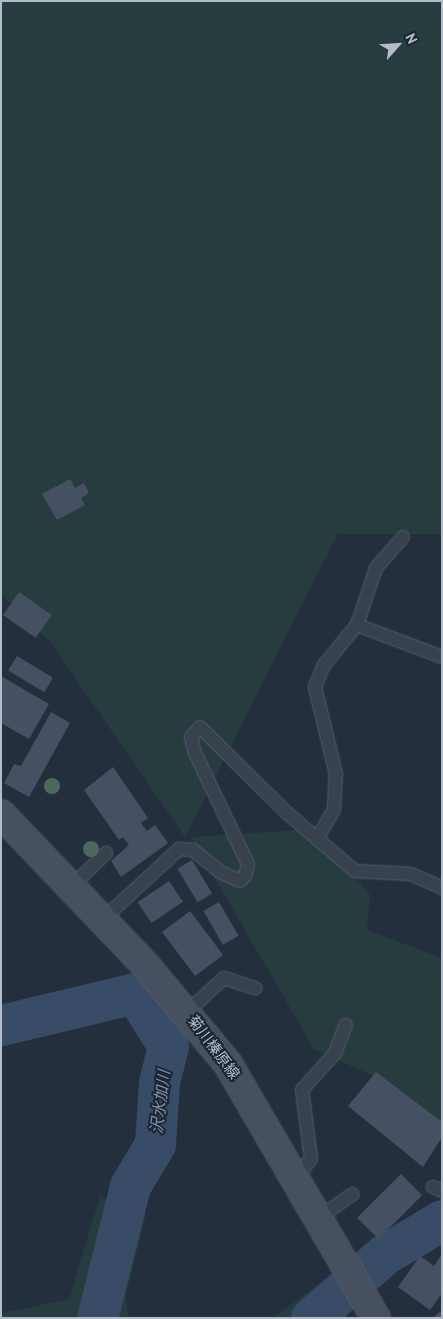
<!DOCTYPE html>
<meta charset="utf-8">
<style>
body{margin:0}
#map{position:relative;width:443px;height:1319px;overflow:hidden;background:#242f3e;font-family:"PT Sans","Noto Sans JP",sans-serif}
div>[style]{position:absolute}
.green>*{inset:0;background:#263c3f}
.river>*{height:41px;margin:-20.5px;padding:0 20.5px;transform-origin:20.5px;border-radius:20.5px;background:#394c67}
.building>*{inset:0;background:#455162;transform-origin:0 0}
.roads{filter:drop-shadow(0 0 1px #565f6c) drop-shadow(0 0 1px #565f6c)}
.service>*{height:12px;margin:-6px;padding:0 6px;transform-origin:6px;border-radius:6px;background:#38414e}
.secondary>*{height:28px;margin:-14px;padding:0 14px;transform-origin:14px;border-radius:14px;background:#465061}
.trees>*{width:16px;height:16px;margin:-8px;border-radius:50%;background:#4b6a5d}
span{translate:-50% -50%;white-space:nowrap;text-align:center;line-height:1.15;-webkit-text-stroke:4px #1d2633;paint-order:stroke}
.street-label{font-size:15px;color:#b4bcc9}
.water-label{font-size:16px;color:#7c92b1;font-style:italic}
.frame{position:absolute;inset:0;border:2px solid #b4bcc9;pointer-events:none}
.north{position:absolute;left:373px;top:20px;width:50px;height:50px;-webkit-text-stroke:4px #1d2633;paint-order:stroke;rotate:64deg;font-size:14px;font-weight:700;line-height:20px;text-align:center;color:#b4bcc9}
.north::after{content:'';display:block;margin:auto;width:18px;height:22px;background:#b4bcc9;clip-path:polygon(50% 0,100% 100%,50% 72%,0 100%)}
</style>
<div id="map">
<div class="green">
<i style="clip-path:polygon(1px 1px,442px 1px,442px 534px,338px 534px,185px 837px,50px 642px,1px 594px)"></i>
<i style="clip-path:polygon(314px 829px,370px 895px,367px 930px,442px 958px,442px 1123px,380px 1079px,314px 1049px,191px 837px)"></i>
<i style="clip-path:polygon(100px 1196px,146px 1215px,126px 1295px,128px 1318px,1px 1318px,1px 1313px,69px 1299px)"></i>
<i style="clip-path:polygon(321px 1282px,348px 1318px,273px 1318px)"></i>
</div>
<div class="river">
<i style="left:1px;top:1025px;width:138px;rotate:-13.4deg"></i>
<i style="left:135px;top:993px;width:62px;rotate:58.1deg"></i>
<i style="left:168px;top:1046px;width:38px;rotate:104deg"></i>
<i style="left:159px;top:1083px;width:61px;rotate:93.8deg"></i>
<i style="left:155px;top:1144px;width:49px;rotate:120.8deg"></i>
<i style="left:130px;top:1186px;width:136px;rotate:104deg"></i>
<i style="left:311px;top:1318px;width:98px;rotate:-40.9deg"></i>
<i style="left:385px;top:1254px;width:66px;rotate:-30.8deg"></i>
</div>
<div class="building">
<i style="clip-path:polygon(70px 479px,75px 488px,84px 483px,89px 493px,81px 498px,85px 505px,57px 520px,42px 494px)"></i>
<i style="left:19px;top:592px;width:40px;height:28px;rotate:35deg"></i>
<i style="left:17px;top:656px;width:42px;height:17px;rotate:31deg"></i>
<i style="clip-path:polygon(1px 676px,49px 704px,29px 739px,1px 723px)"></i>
<i style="clip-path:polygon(51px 712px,70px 723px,29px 797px,4px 783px,14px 764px,21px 766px)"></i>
<i style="clip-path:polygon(113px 767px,148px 818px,141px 823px,147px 831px,155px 825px,168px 843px,121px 877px,111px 861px,129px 845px,123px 837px,119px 840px,84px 790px)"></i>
<i style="left:192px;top:860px;width:39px;height:17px;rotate:59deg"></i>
<i style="left:169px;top:881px;width:25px;height:38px;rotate:56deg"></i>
<i style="left:219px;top:902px;width:39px;height:18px;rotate:60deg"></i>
<i style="left:190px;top:911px;width:55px;height:35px;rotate:53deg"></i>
<i style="clip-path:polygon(376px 1072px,442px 1122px,442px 1137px,423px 1167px,348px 1106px)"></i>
<i style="left:401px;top:1174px;width:30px;height:62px;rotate:45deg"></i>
<i style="clip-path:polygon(442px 1254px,442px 1293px,430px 1310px,398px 1287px,420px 1256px,434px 1266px)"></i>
<i style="clip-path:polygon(442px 1310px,442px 1318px,433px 1318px)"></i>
</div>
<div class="roads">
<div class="service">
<i style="left:357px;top:625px;width:60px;rotate:-71.6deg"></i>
<i style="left:376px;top:568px;width:41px;rotate:-48.9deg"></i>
<i style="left:317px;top:839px;width:34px;rotate:-60deg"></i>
<i style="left:334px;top:809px;width:35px;rotate:-87deg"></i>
<i style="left:336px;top:774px;width:89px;rotate:-103.6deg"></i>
<i style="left:315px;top:687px;width:24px;rotate:-68deg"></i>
<i style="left:324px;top:665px;width:52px;rotate:-50.5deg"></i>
<i style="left:357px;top:625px;width:91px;rotate:20.6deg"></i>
<i style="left:71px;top:887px;width:49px;rotate:-44.2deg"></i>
<i style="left:102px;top:920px;width:105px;rotate:-42.7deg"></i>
<i style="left:179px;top:849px;width:14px;rotate:4deg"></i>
<i style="left:193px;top:850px;width:35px;rotate:39deg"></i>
<i style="left:220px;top:872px;width:22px;rotate:24deg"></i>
<i style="left:240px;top:881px;width:7px;rotate:-45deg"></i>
<i style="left:245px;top:876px;width:12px;rotate:-76deg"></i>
<i style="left:248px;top:864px;width:123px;rotate:-115.5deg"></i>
<i style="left:195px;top:753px;width:16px;rotate:-104deg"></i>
<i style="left:191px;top:737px;width:13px;rotate:-48deg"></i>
<i style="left:200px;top:727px;width:122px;rotate:44.7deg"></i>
<i style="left:287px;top:813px;width:89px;rotate:40.5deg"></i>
<i style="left:355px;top:871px;width:56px;rotate:3.1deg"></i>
<i style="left:411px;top:874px;width:34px;rotate:24deg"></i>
<i style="left:187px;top:1012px;width:50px;rotate:-42.6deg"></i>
<i style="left:224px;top:978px;width:33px;rotate:18deg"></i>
<i style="left:296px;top:1178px;width:24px;rotate:-52deg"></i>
<i style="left:311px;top:1159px;width:70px;rotate:-97.4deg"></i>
<i style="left:302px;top:1090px;width:50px;rotate:-48.3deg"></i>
<i style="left:335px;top:1053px;width:30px;rotate:-69deg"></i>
<i style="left:433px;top:1187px;width:10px;rotate:24deg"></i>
<i style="left:318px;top:1218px;width:42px;rotate:-34.4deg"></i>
</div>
<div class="secondary">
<i style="left:1px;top:814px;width:211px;rotate:46.3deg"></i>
<i style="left:147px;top:967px;width:126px;rotate:50.1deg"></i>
<i style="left:228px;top:1064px;width:294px;rotate:59.8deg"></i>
</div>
</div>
<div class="trees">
<i style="left:52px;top:786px"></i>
<i style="left:91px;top:849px"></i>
</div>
<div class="street-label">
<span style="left:214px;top:1047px;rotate:53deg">菊川榛原線</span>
</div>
<div class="water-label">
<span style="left:160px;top:1102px;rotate:-83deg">沢水加川</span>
</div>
<div class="frame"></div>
<div class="north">N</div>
</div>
